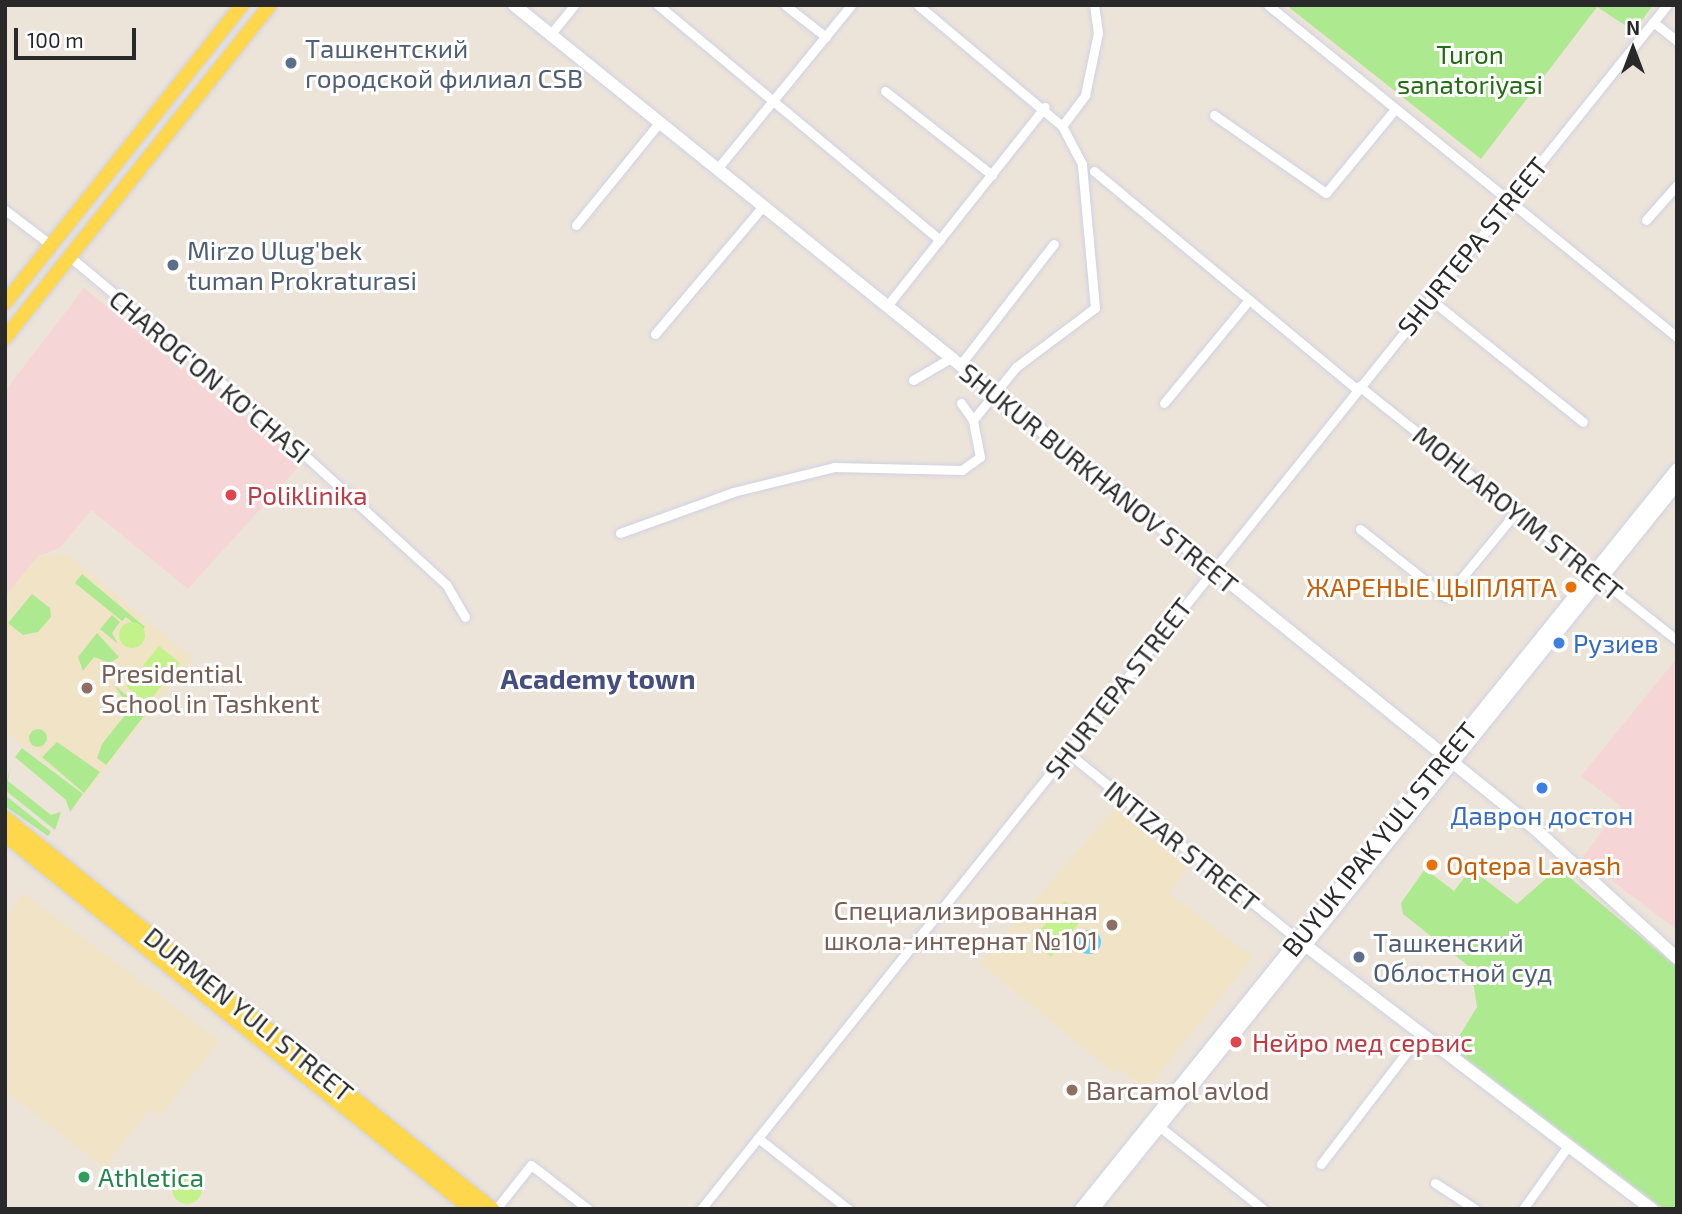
<!DOCTYPE html>
<meta charset="utf-8">
<style>
body{margin:0}
#map{position:relative;width:1682px;height:1214px;overflow:hidden;background:#ede4d9;font-family:"Exo 2",sans-serif}
div>[style]{position:absolute}
.education>*{inset:0;background:#f0e3c6}
.medical>*{inset:0;background:#f5d5d6}
.green>*{inset:0;background:#ade98f}
.round{border-radius:50%}
.pitch>*{inset:0;background:#c4f28a;transform-origin:0 0}
.water>*{inset:0;background:#61cffa}
.roads{filter:drop-shadow(0 0 2px #ced2e4) drop-shadow(0 0 2px #ced2e4)}
.street>*{height:9px;margin:-4.5px;padding:0 4.5px;transform-origin:4.5px;border-radius:4.5px;background:#fff}
.secondary>*{height:12px;margin:-6px;padding:0 6px;transform-origin:6px;border-radius:6px;background:#fff}
.primary>*{height:14px;margin:-7px;padding:0 7px;transform-origin:7px;border-radius:7px;background:#fed74d}
.dots>*{width:19px;height:19px;translate:-50% -50%;box-sizing:border-box;border:4px solid #fff;border-radius:50%}
span{translate:-50% -50%;white-space:nowrap;text-align:center;line-height:1.15;-webkit-text-stroke:6px #fff;paint-order:stroke}
.service-label{font-size:26px;color:#4e5e75}
.left{translate:0 -50%;text-align:left}
.park-label{font-size:26px;color:#246c12}
.street-label{font-size:26px;color:#292929}
.health-label{font-size:26px;color:#be3a42}
.food-label{font-size:26px;color:#c56008}
.right{translate:-100% -50%;text-align:right}
.shop-label{font-size:26px;color:#366cbe}
.education-label{font-size:26px;color:#785e54}
.leisure-label{font-size:26px;color:#27864d}
.neighbourhood-label{font-size:28px;color:#454e7e;font-weight:700}
.frame{position:absolute;inset:0;border:7px solid #292929;pointer-events:none}
.north{position:absolute;left:1598px;top:14px;width:70px;height:70px;-webkit-text-stroke:5px #fff;paint-order:stroke;rotate:0deg;font-size:19px;font-weight:700;line-height:28px;text-align:center;color:#292929}
.north::after{content:'';display:block;margin:auto;width:24px;height:32px;background:#292929;clip-path:polygon(50% 0,100% 100%,50% 72%,0 100%)}
.scale{position:absolute;left:14px;top:28px;width:122px;height:32px;box-sizing:border-box;border:4px solid #292929;border-top:0;padding-left:9px;font-size:21px;line-height:24px;white-space:nowrap;color:#292929;-webkit-text-stroke:5px #fff;paint-order:stroke}
</style>
<div id="map">
<div class="education">
<i style="clip-path:polygon(67px 554px,193px 658px,85px 795px,5px 731px,5px 611px,12px 602px,5px 595px,38px 556px)"></i>
<i style="clip-path:polygon(1115px 808px,1187px 868px,1169px 893px,1253px 957px,1147px 1089px,1118px 1068px,1114px 1073px,980px 963px)"></i>
<i style="clip-path:polygon(24px 893px,220px 1041px,160px 1116px,149px 1109px,104px 1168px,5px 1091px,5px 917px)"></i>
</div>
<div class="medical">
<i style="clip-path:polygon(84px 288px,302px 463px,188px 589px,91px 510px,60px 548px,38px 556px,5px 596px,5px 391px)"></i>
<i style="clip-path:polygon(1677px 658px,1677px 930px,1582px 858px,1621px 806px,1581px 776px)"></i>
</div>
<div class="green">
<i style="clip-path:polygon(1286px 5px,1653px 5px,1634px 31px,1597px 7px,1481px 159px)"></i>
<i style="clip-path:polygon(82px 574px,145px 627px,142px 630px,126px 617px,122px 621px,75px 583px)"></i>
<i style="clip-path:polygon(32px 594px,50px 608px,51px 617px,38px 632px,23px 635px,8px 623px)"></i>
<i style="clip-path:polygon(112px 615px,120px 622px,112px 633px,118px 644px,100px 629px)"></i>
<i style="clip-path:polygon(97px 633px,119px 657px,110px 663px,94px 657px,83px 671px,78px 657px)"></i>
<i style="clip-path:polygon(115px 686px,147px 712px,106px 765px,97px 758px,102px 744px,130px 709px)"></i>
<i class="round" style="left:29px;top:729px;width:18px;height:18px"></i>
<i style="clip-path:polygon(57px 742px,100px 772px,84px 793px,42px 757px)"></i>
<i style="clip-path:polygon(22px 748px,83px 794px,70px 812px,66px 800px,15px 757px)"></i>
<i style="clip-path:polygon(11px 764px,8px 781px,51px 815px,61px 812px,55px 830px,5px 790px)"></i>
<i style="clip-path:polygon(5px 795px,51px 832px,48px 836px,5px 806px)"></i>
<i style="clip-path:polygon(1558px 868px,1677px 967px,1677px 1209px,1664px 1209px,1452px 1048px,1477px 1007px,1471px 968px,1403px 914px,1401px 903px,1425px 869px,1454px 891px,1471px 869px,1517px 904px)"></i>
</div>
<div class="pitch">
<i class="round" style="left:119px;top:622px;width:26px;height:26px"></i>
<i style="left:159px;top:646px;width:27px;height:52px;rotate:39deg"></i>
<i style="left:1065px;top:901px;width:25px;height:52px;rotate:40deg"></i>
<i class="round" style="left:172px;top:1174px;width:30px;height:30px"></i>
</div>
<div class="water">
<i class="round" style="left:1077px;top:930px;width:24px;height:24px"></i>
</div>
<div class="roads">
<div class="street">
<i style="left:658px;top:5px;width:367px;rotate:39.8deg"></i>
<i style="left:785px;top:5px;width:52px;rotate:38deg"></i>
<i style="left:1268px;top:5px;width:527px;rotate:39.07deg"></i>
<i style="left:1653px;top:22px;width:31px;rotate:38deg"></i>
<i style="left:550px;top:35px;width:38px;rotate:-51deg"></i>
<i style="left:885px;top:91px;width:136px;rotate:38.1deg"></i>
<i style="left:1214px;top:115px;width:136px;rotate:34.9deg"></i>
<i style="left:1326px;top:193px;width:109px;rotate:-50.6deg"></i>
<i style="left:1062px;top:126px;width:39px;rotate:-53deg"></i>
<i style="left:1085px;top:95px;width:63px;rotate:-78.2deg"></i>
<i style="left:1098px;top:33px;width:28px;rotate:-98deg"></i>
<i style="left:717px;top:169px;width:212px;rotate:-50.7deg"></i>
<i style="left:1094px;top:171px;width:342px;rotate:39.7deg"></i>
<i style="left:5px;top:210px;width:58px;rotate:37.3deg"></i>
<i style="left:1646px;top:220px;width:47px;rotate:-48.5deg"></i>
<i style="left:576px;top:225px;width:132px;rotate:-50.9deg"></i>
<i style="left:70px;top:257px;width:254px;rotate:39.7deg"></i>
<i style="left:265px;top:419px;width:245px;rotate:42.4deg"></i>
<i style="left:446px;top:584px;width:38px;rotate:60deg"></i>
<i style="left:1430px;top:299px;width:196px;rotate:38.8deg"></i>
<i style="left:887px;top:306px;width:254px;rotate:-51.6deg"></i>
<i style="left:655px;top:334px;width:167px;rotate:-49.8deg"></i>
<i style="left:960px;top:365px;width:153px;rotate:-52.2deg"></i>
<i style="left:913px;top:380px;width:44px;rotate:-30.1deg"></i>
<i style="left:1359px;top:386px;width:300px;rotate:38.6deg"></i>
<i style="left:961px;top:403px;width:21px;rotate:55deg"></i>
<i style="left:1164px;top:403px;width:134px;rotate:-50.5deg"></i>
<i style="left:1360px;top:529px;width:110px;rotate:38.3deg"></i>
<i style="left:1446px;top:597px;width:110px;rotate:-50.5deg"></i>
<i style="left:620px;top:533px;width:120px;rotate:-19.9deg"></i>
<i style="left:733px;top:492px;width:104px;rotate:-13.9deg"></i>
<i style="left:834px;top:467px;width:128px;rotate:1.3deg"></i>
<i style="left:962px;top:470px;width:22px;rotate:-36deg"></i>
<i style="left:980px;top:457px;width:38px;rotate:-101deg"></i>
<i style="left:973px;top:420px;width:68px;rotate:-50.9deg"></i>
<i style="left:1016px;top:367px;width:99px;rotate:-36.8deg"></i>
<i style="left:1095px;top:308px;width:145px;rotate:-95.2deg"></i>
<i style="left:1082px;top:164px;width:43px;rotate:-117.8deg"></i>
<i style="left:1062px;top:126px;width:188px;rotate:-140deg"></i>
<i style="left:1600px;top:579px;width:98px;rotate:38.4deg"></i>
<i style="left:1067px;top:752px;width:298px;rotate:39.1deg"></i>
<i style="left:1155px;top:1123px;width:138px;rotate:38.5deg"></i>
<i style="left:758px;top:1138px;width:115px;rotate:38.3deg"></i>
<i style="left:1321px;top:1164px;width:163px;rotate:-52.5deg"></i>
<i style="left:1435px;top:1183px;width:48px;rotate:33deg"></i>
<i style="left:496px;top:1209px;width:56px;rotate:-51.5deg"></i>
<i style="left:531px;top:1165px;width:72px;rotate:37.7deg"></i>
<i style="left:701px;top:1209px;width:1544px;rotate:-51.26deg"></i>
<i style="left:1523px;top:1209px;width:77px;rotate:-54.5deg"></i>
</div>
<div class="secondary">
<i style="left:514px;top:5px;width:1311px;rotate:38.9deg"></i>
<i style="left:1534px;top:828px;width:193px;rotate:42.3deg"></i>
<i style="left:1301px;top:942px;width:441px;rotate:37.3deg"></i>
<i style="left:1081px;top:1209px;width:950px;rotate:-51.15deg"></i>
<i style="left:1093px;top:1209px;width:931px;rotate:-51.15deg"></i>
</div>
<div class="primary">
<i style="left:5px;top:303px;width:381px;rotate:-51.5deg"></i>
<i style="left:5px;top:338px;width:426px;rotate:-51.5deg"></i>
<i style="left:5px;top:818px;width:625px;rotate:38.76deg"></i>
<i style="left:5px;top:835px;width:598px;rotate:38.75deg"></i>
</div>
</div>
<div class="dots">
<i style="left:291px;top:63px;background:#5c6f8a"></i>
<i style="left:173px;top:265px;background:#5c6f8a"></i>
<i style="left:231px;top:495px;background:#e0444e"></i>
<i style="left:1571px;top:587px;background:#e8710a"></i>
<i style="left:1559px;top:643px;background:#3f7fe0"></i>
<i style="left:87px;top:688px;background:#8d6e63"></i>
<i style="left:1542px;top:788px;background:#3f7fe0"></i>
<i style="left:1432px;top:865px;background:#e8710a"></i>
<i style="left:1112px;top:925px;background:#8d6e63"></i>
<i style="left:1359px;top:957px;background:#5c6f8a"></i>
<i style="left:1236px;top:1042px;background:#e0444e"></i>
<i style="left:1072px;top:1090px;background:#8d6e63"></i>
<i style="left:84px;top:1177px;background:#2e9e5b"></i>
</div>
<div class="service-label">
<span class="left" style="left:305px;top:63px">Ташкентский<br>городской филиал CSB</span>
<span class="left" style="left:187px;top:265px">Mirzo Ulug'bek<br>tuman Prokraturasi</span>
<span class="left" style="left:1373px;top:957px">Ташкенский<br>Облостной суд</span>
</div>
<div class="park-label">
<span style="left:1470px;top:69px">Turon<br>sanatoriyasi</span>
</div>
<div class="street-label">
<span style="left:1472px;top:246px;rotate:-51deg">SHURTEPA STREET</span>
<span style="left:210px;top:376px;rotate:40deg">CHAROG'ON KO'CHASI</span>
<span style="left:1099px;top:478px;rotate:39deg">SHUKUR BURKHANOV STREET</span>
<span style="left:1518px;top:513px;rotate:39deg">MOHLAROYIM STREET</span>
<span style="left:1118px;top:688px;rotate:-52deg">SHURTEPA STREET</span>
<span style="left:1379px;top:839px;rotate:-51deg">BUYUK IPAK YULI STREET</span>
<span style="left:1182px;top:846px;rotate:39deg">INTIZАR STREET</span>
<span style="left:249px;top:1014px;rotate:39deg">DURMEN YULI STREET</span>
</div>
<div class="health-label">
<span class="left" style="left:247px;top:495px">Poliklinika</span>
<span class="left" style="left:1252px;top:1042px">Нейро мед сервис</span>
</div>
<div class="food-label">
<span class="right" style="left:1557px;top:587px">ЖАРЕНЫЕ ЦЫПЛЯТА</span>
<span class="left" style="left:1446px;top:865px">Oqtepa Lavash</span>
</div>
<div class="shop-label">
<span class="left" style="left:1573px;top:643px">Рузиев</span>
<span style="left:1542px;top:815px">Даврон достон</span>
</div>
<div class="education-label">
<span class="left" style="left:101px;top:688px">Presidential<br>School in Tashkent</span>
<span class="right" style="left:1098px;top:925px">Специализированная<br>школа-интернат №101</span>
<span class="left" style="left:1086px;top:1090px">Barcamol avlod</span>
</div>
<div class="leisure-label">
<span class="left" style="left:98px;top:1177px">Athletica</span>
</div>
<div class="neighbourhood-label">
<span style="left:598px;top:678px">Academy town</span>
</div>
<div class="frame"></div>
<div class="north">N</div>
<div class="scale">100 m</div>
</div>
